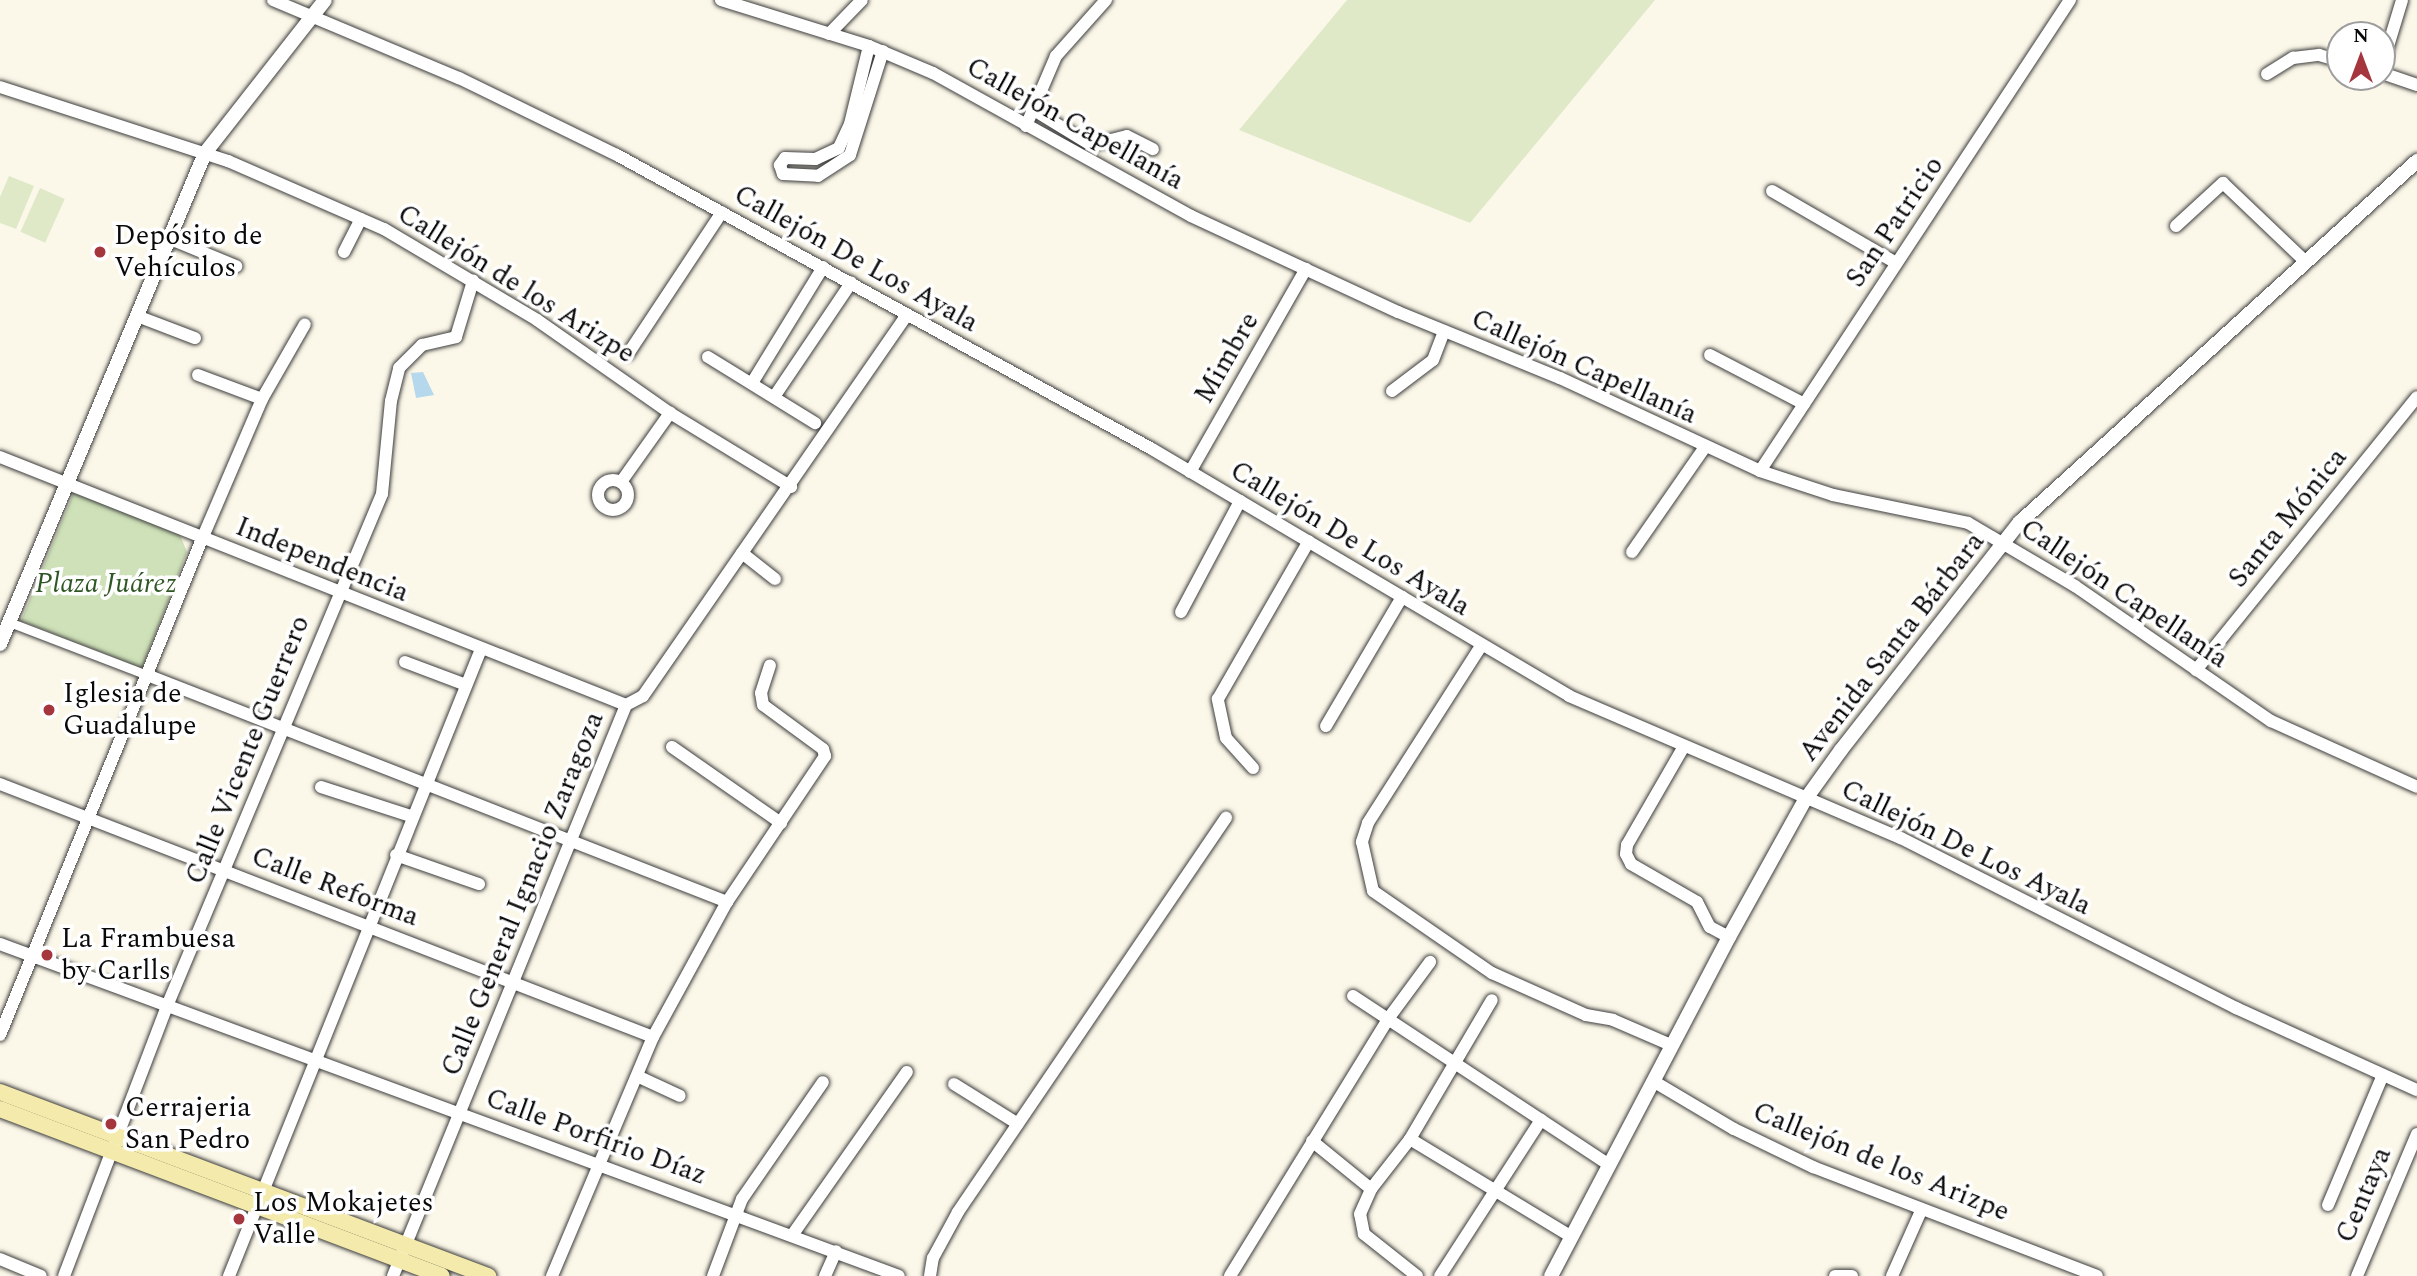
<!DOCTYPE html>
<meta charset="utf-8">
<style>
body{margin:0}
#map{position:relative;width:2417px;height:1276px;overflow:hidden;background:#fcf8e9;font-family:Spectral,serif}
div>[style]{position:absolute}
.green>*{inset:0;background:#cee1b8}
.pitch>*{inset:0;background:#dfe9c8;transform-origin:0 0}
.water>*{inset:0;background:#b5d8ec}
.roads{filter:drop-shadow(0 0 2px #3c3c3c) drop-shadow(0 0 2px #3c3c3c)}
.pedestrian>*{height:9px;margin:-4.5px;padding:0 4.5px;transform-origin:4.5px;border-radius:4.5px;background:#fff}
.minor>*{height:12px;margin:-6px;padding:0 6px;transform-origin:6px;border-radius:6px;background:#fff}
.minor>.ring{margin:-6px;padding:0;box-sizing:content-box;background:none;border:12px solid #fff;border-radius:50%}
.tertiary>*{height:14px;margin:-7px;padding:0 7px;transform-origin:7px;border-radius:7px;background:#fff}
.secondary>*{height:16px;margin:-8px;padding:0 8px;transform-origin:8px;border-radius:8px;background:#f3eaac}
.dots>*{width:19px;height:19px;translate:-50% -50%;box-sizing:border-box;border:4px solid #fff;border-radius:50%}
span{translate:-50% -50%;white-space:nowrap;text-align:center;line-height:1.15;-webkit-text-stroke:7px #fff;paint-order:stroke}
.street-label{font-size:28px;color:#090909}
.poi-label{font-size:28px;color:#090909}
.left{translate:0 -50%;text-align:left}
.park-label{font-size:28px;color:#2f5724;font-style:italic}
.north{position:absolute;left:2326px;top:21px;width:70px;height:70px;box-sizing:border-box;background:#fff;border:2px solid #9d9d9d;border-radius:50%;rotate:0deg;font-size:19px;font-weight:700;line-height:28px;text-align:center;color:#090909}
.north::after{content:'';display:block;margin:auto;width:24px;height:32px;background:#a5363d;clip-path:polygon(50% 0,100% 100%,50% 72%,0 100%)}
</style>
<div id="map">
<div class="green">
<i style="clip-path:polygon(74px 492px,180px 535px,187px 552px,142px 668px,21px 621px)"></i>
</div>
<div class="pitch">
<i style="clip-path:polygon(1347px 0,1655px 0,1470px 223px,1239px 130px)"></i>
<i style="clip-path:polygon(9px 176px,34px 186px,16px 229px,0 223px,0 197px)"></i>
<i style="left:40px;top:188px;width:27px;height:48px;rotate:24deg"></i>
</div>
<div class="water">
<i style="clip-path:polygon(423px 372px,434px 395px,416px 398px,411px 373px)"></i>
</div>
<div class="roads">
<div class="pedestrian">
<i style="left:9px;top:622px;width:148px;rotate:21deg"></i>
</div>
<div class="minor">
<i style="left:273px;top:0;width:202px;rotate:22.8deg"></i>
<i style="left:459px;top:78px;width:176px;rotate:26deg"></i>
<i style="left:617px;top:155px;width:610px;rotate:28.79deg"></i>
<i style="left:1152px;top:449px;width:485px;rotate:30.6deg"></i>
<i style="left:1569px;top:696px;width:361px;rotate:23.2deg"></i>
<i style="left:1901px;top:838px;width:376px;rotate:26.9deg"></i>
<i style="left:2236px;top:1008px;width:199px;rotate:24.4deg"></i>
<i style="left:721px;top:0;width:155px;rotate:17.3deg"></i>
<i style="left:869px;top:46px;width:69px;rotate:22.9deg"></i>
<i style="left:933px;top:73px;width:295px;rotate:29deg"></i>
<i style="left:1191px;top:216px;width:228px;rotate:24.9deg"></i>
<i style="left:1398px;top:312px;width:175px;rotate:22.2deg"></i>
<i style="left:1560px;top:378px;width:221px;rotate:24.9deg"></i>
<i style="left:1760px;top:471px;width:77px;rotate:18.2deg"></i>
<i style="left:1833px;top:495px;width:138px;rotate:11.7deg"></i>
<i style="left:1968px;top:523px;width:124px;rotate:30.5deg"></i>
<i style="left:2075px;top:586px;width:238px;rotate:34.6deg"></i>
<i style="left:2271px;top:721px;width:160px;rotate:24.3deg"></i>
<i style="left:829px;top:34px;width:47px;rotate:-45.9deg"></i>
<i style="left:869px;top:46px;width:80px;rotate:103.7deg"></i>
<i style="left:850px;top:124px;width:26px;rotate:115deg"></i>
<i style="left:839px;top:148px;width:26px;rotate:155deg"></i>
<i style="left:815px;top:159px;width:30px;rotate:-178deg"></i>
<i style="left:785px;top:158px;width:9px;rotate:126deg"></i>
<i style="left:780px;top:165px;width:9px;rotate:72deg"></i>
<i style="left:783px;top:174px;width:35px;rotate:3deg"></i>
<i style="left:818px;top:176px;width:38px;rotate:-33deg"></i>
<i style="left:850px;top:155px;width:109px;rotate:-72.4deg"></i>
<i style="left:2382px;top:66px;width:69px;rotate:-73.1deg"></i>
<i style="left:2382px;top:73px;width:37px;rotate:19deg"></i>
<i style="left:2267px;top:74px;width:31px;rotate:-32deg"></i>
<i style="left:2293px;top:58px;width:26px;rotate:-7deg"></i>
<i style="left:2319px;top:55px;width:22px;rotate:16deg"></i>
<i style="left:0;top:87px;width:240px;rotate:18deg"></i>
<i style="left:228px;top:161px;width:170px;rotate:23.6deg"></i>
<i style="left:384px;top:229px;width:178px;rotate:30.7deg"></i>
<i style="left:537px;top:320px;width:162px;rotate:35deg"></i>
<i style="left:670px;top:413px;width:142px;rotate:31.4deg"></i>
<i style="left:1032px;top:109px;width:69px;rotate:31.4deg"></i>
<i style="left:1091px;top:145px;width:37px;rotate:-14deg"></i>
<i style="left:1127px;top:136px;width:29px;rotate:27deg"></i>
<i style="left:1026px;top:126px;width:76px;rotate:-66.8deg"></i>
<i style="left:1056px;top:56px;width:75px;rotate:-48.2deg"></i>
<i style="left:1772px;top:191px;width:143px;rotate:30.1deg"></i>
<i style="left:2176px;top:226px;width:64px;rotate:-42.5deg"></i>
<i style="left:2223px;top:183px;width:115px;rotate:43.6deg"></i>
<i style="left:168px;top:238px;width:74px;rotate:22.4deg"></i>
<i style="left:344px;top:252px;width:37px;rotate:-63deg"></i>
<i style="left:137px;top:316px;width:62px;rotate:20.8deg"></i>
<i style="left:628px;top:354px;width:170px;rotate:-56.5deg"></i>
<i style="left:1710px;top:355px;width:106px;rotate:27.5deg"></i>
<i style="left:708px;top:357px;width:126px;rotate:31.7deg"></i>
<i style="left:198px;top:375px;width:68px;rotate:20.6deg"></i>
<i style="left:752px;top:383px;width:136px;rotate:-58.5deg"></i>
<i style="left:1392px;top:391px;width:51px;rotate:-37.1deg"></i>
<i style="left:1433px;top:360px;width:31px;rotate:-69deg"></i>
<i style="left:774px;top:397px;width:138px;rotate:-56deg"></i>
<i style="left:0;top:457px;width:673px;rotate:21.61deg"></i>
<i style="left:1760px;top:471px;width:564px;rotate:-56.65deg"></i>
<i style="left:1190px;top:472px;width:234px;rotate:-60.3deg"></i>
<i class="ring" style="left:598px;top:480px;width:18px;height:18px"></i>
<i style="left:621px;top:482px;width:85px;rotate:-54.6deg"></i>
<i style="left:1632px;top:552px;width:128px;rotate:-55.2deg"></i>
<i style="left:742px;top:553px;width:42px;rotate:38.2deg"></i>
<i style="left:1181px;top:612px;width:126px;rotate:-62deg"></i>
<i style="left:1481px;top:646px;width:210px;rotate:122.6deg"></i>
<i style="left:1368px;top:823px;width:20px;rotate:108deg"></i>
<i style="left:1362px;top:842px;width:50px;rotate:77.3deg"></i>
<i style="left:1373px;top:891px;width:145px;rotate:34.6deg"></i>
<i style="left:1492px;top:973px;width:103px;rotate:24.1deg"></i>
<i style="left:1586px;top:1015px;width:27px;rotate:10deg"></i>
<i style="left:1613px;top:1020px;width:63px;rotate:23.3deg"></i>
<i style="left:405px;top:662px;width:65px;rotate:20.7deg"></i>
<i style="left:2196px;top:670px;width:351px;rotate:-51deg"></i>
<i style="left:147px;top:675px;width:623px;rotate:21.37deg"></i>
<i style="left:1326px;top:726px;width:150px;rotate:-59.5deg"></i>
<i style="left:672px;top:747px;width:133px;rotate:34.9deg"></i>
<i style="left:1683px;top:748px;width:112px;rotate:120deg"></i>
<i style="left:1627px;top:845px;width:9px;rotate:96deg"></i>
<i style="left:1626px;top:854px;width:11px;rotate:63deg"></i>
<i style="left:1631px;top:864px;width:76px;rotate:29.9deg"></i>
<i style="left:1697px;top:902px;width:28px;rotate:63deg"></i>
<i style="left:1710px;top:927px;width:21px;rotate:28deg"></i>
<i style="left:1253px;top:768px;width:40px;rotate:-132deg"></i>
<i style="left:1226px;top:738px;width:40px;rotate:-102deg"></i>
<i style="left:1218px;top:699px;width:182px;rotate:-60.1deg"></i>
<i style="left:0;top:784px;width:700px;rotate:21.18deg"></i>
<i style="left:321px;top:787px;width:95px;rotate:17.9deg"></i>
<i style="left:396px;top:855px;width:88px;rotate:19.3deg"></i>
<i style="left:0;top:944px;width:958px;rotate:20.27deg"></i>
<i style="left:1353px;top:996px;width:307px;rotate:33.4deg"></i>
<i style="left:0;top:1035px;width:536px;rotate:-67.84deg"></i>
<i style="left:202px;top:539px;width:152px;rotate:-66.8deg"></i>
<i style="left:262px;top:399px;width:86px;rotate:-60.2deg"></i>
<i style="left:637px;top:1076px;width:47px;rotate:24.9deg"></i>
<i style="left:1653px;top:1081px;width:94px;rotate:30.7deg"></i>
<i style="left:1734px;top:1129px;width:88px;rotate:25.7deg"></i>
<i style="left:1813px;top:1167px;width:304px;rotate:21deg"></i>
<i style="left:954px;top:1084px;width:75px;rotate:32deg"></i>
<i style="left:1410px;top:1139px;width:189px;rotate:31.2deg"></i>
<i style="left:1312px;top:1141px;width:76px;rotate:39.1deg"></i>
<i style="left:2328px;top:1205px;width:141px;rotate:-67.1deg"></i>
<i style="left:793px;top:1234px;width:198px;rotate:-54.9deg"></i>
<i style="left:0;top:1259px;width:44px;rotate:22.5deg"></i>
<i style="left:64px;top:1276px;width:289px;rotate:-69.1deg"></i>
<i style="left:167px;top:1006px;width:555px;rotate:-67.22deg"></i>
<i style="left:382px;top:494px;width:93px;rotate:-84.5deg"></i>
<i style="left:391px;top:401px;width:34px;rotate:-76deg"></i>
<i style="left:399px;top:368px;width:33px;rotate:-45deg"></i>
<i style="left:422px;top:345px;width:35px;rotate:-13deg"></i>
<i style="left:456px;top:337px;width:59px;rotate:-73.1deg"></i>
<i style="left:229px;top:1276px;width:676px;rotate:-68.1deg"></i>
<i style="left:393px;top:1276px;width:617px;rotate:-67.8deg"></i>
<i style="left:626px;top:705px;width:19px;rotate:-28deg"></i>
<i style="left:643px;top:696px;width:464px;rotate:-55.3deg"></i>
<i style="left:552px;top:1276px;width:259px;rotate:-67.1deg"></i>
<i style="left:653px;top:1037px;width:154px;rotate:-61.3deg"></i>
<i style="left:727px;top:902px;width:176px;rotate:-56.1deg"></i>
<i style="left:825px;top:756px;width:7px;rotate:-106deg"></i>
<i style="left:823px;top:749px;width:74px;rotate:-143.7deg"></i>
<i style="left:763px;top:705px;width:12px;rotate:-99deg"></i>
<i style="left:761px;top:693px;width:29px;rotate:-72deg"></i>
<i style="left:713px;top:1276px;width:82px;rotate:-69.4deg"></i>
<i style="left:742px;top:1199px;width:142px;rotate:-55.3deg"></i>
<i style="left:825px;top:1276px;width:27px;rotate:-66deg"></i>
<i style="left:930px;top:1276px;width:18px;rotate:-81deg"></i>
<i style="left:933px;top:1258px;width:52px;rotate:-61.5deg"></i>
<i style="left:958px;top:1212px;width:477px;rotate:-55.8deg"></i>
<i style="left:1230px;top:1276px;width:302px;rotate:-58.4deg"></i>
<i style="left:1388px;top:1019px;width:71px;rotate:-53.6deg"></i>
<i style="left:1417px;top:1276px;width:68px;rotate:-141.6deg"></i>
<i style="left:1364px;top:1234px;width:20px;rotate:-101deg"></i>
<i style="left:1360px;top:1214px;width:27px;rotate:-66deg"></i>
<i style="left:1371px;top:1189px;width:63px;rotate:-52deg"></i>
<i style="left:1410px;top:1139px;width:161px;rotate:-59.5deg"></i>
<i style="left:1440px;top:1276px;width:186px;rotate:-57.1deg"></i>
<i style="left:1835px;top:1276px;width:17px"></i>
<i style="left:1892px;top:1276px;width:71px;rotate:-66deg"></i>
<i style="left:2357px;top:1276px;width:154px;rotate:-67.1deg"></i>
</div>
<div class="tertiary">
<i style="left:0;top:644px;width:532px;rotate:-67.34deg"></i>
<i style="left:205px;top:153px;width:194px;rotate:-51.9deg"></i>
<i style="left:1551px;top:1276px;width:383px;rotate:-62.3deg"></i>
<i style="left:1729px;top:937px;width:157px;rotate:-61deg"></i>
<i style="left:1805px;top:800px;width:62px;rotate:-54.2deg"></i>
<i style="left:1841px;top:750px;width:290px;rotate:-51.9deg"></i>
<i style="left:2020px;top:522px;width:537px;rotate:-42.28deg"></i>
</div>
<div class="secondary">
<i style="left:0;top:1092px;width:522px;rotate:20.66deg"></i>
<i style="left:0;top:1109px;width:472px;rotate:20.7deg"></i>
</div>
</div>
<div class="dots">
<i style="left:100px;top:252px;background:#a5363d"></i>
<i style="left:49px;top:710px;background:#a5363d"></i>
<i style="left:47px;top:955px;background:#a5363d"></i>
<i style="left:111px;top:1124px;background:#a5363d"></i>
<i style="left:239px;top:1219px;background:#a5363d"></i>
</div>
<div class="street-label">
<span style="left:1075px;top:124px;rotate:29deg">Callejón Capellanía</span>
<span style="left:1895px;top:222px;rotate:-56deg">San Patricio</span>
<span style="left:856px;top:259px;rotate:29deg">Callejón De Los Ayala</span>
<span style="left:516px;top:284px;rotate:32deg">Callejón de los Arizpe</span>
<span style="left:1227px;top:358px;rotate:-60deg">Mimbre</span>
<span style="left:1584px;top:367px;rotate:24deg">Callejón Capellanía</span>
<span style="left:2288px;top:518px;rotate:-51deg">Santa Mónica</span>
<span style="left:1350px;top:539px;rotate:31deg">Callejón De Los Ayala</span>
<span style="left:322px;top:560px;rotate:22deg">Independencia</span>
<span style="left:2124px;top:594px;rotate:34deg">Callejón Capellanía</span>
<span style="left:1892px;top:647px;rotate:-52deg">Avenida Santa Bárbara</span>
<span style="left:248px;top:750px;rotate:-68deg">Calle Vicente Guerrero</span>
<span style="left:1966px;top:848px;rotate:26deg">Callejón De Los Ayala</span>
<span style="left:335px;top:887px;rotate:21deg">Calle Reforma</span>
<span style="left:523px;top:894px;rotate:-68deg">Calle General Ignacio Zaragoza</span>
<span style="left:596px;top:1137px;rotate:20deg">Calle Porfirio Díaz</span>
<span style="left:1881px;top:1162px;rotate:22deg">Callejón de los Arizpe</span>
<span style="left:2364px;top:1195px;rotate:-67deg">Centaya</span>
</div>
<div class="poi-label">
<span class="left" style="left:114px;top:252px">Depósito de<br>Vehículos</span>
<span class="left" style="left:63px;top:710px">Iglesia de<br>Guadalupe</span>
<span class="left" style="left:61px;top:955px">La Frambuesa<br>by Carlls</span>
<span class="left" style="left:125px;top:1124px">Cerrajeria<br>San Pedro</span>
<span class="left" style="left:253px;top:1219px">Los Mokajetes<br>Valle</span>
</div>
<div class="park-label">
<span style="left:106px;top:584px">Plaza Juárez</span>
</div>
<div class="north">N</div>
</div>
